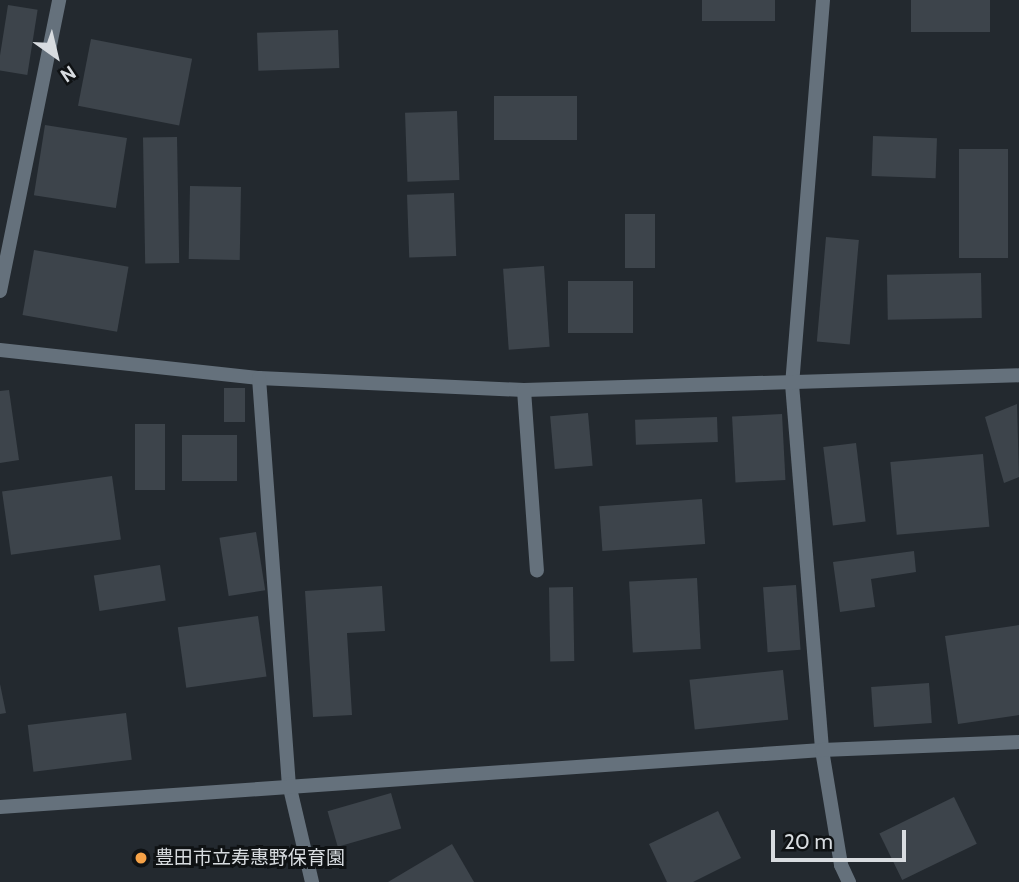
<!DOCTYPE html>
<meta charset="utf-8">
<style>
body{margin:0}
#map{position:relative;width:1019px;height:882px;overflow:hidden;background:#23292f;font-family:Cabin,"Noto Sans JP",sans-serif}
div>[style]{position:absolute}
.building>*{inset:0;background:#3d444b;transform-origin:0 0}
.street>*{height:14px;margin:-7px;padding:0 7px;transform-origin:7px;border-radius:7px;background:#65717c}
.dots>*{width:19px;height:19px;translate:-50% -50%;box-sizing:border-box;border:4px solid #0f1214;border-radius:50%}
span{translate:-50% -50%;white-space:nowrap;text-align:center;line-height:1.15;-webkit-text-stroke:6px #0f1214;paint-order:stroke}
.poi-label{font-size:19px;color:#d8dce0}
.left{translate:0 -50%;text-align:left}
.north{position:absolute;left:21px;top:21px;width:70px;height:70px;-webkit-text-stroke:5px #0f1214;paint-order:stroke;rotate:146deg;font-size:19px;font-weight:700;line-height:28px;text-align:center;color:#d8dce0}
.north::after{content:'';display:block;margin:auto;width:24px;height:32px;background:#d8dce0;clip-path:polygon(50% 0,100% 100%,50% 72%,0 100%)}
.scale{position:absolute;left:771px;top:830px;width:135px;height:32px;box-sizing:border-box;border:4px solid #d8dce0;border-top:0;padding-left:9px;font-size:21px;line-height:24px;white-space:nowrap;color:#d8dce0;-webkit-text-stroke:5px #0f1214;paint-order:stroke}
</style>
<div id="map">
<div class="building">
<i style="left:702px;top:0;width:73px;height:21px"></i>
<i style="left:911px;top:0;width:79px;height:32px"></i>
<i style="left:8px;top:5px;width:30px;height:66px;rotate:9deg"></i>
<i style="left:338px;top:30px;width:38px;height:81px;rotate:88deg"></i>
<i style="left:91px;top:39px;width:103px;height:68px;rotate:11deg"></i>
<i style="left:494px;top:96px;width:83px;height:44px"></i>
<i style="left:457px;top:111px;width:69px;height:52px;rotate:88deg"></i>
<i style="left:45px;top:125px;width:83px;height:71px;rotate:9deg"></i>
<i style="left:873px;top:136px;width:64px;height:40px;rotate:2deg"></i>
<i style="left:177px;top:137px;width:126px;height:34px;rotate:89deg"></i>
<i style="left:959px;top:149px;width:49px;height:109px"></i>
<i style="left:190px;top:186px;width:51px;height:73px;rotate:1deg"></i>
<i style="left:454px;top:193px;width:63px;height:47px;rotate:88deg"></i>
<i style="left:625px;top:214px;width:30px;height:54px"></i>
<i style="left:826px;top:237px;width:33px;height:105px;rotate:5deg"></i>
<i style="left:34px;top:250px;width:96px;height:66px;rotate:10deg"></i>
<i style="left:544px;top:266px;width:81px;height:41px;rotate:86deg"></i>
<i style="left:981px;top:273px;width:45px;height:94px;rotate:89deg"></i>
<i style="left:568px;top:281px;width:65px;height:52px"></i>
<i style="left:224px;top:388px;width:21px;height:34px"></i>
<i style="clip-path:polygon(9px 390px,19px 460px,0 463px,0 391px)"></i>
<i style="clip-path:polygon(1017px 404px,1019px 477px,1004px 483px,985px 417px)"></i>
<i style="left:588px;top:413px;width:53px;height:38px;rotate:85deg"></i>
<i style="left:782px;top:414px;width:66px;height:50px;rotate:87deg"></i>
<i style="left:717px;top:417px;width:25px;height:82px;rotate:88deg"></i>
<i style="left:135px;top:424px;width:30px;height:66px"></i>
<i style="left:237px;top:435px;width:46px;height:55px;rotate:90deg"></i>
<i style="left:856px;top:443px;width:79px;height:33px;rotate:83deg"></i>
<i style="left:983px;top:454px;width:73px;height:93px;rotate:85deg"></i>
<i style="left:112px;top:476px;width:64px;height:111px;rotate:82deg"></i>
<i style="left:702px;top:499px;width:45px;height:103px;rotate:86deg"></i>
<i style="left:256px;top:532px;width:59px;height:37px;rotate:81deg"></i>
<i style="clip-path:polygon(914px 551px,916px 572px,871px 579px,875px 607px,840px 612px,833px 562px)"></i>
<i style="left:160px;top:565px;width:36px;height:67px;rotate:81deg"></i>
<i style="left:697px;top:578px;width:71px;height:68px;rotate:87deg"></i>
<i style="left:796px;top:585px;width:65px;height:33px;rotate:86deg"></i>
<i style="clip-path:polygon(382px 586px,385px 631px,347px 633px,352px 715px,313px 717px,305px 591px)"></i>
<i style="left:573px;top:587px;width:74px;height:24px;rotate:89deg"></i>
<i style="left:258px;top:616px;width:61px;height:81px;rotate:82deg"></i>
<i style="clip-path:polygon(1019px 625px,1019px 715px,958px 724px,945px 636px)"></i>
<i style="left:783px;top:670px;width:50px;height:94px;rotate:84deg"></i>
<i style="left:929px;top:683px;width:40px;height:58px;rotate:86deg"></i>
<i style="clip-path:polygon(0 684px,6px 713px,0 714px)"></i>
<i style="left:126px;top:713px;width:47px;height:99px;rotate:83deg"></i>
<i style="left:391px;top:793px;width:37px;height:66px;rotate:74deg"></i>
<i style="left:954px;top:797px;width:52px;height:83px;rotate:64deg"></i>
<i style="clip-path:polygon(718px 811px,741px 858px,693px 882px,667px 882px,649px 844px)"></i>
<i style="clip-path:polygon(452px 844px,474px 882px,388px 882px)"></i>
</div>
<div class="street">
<i style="left:823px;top:0;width:385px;rotate:94.6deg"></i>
<i style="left:792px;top:384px;width:367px;rotate:85.3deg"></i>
<i style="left:822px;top:750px;width:117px;rotate:80.6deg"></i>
<i style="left:841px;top:865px;width:19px;rotate:65deg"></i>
<i style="left:0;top:291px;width:297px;rotate:-78.5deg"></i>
<i style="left:0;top:350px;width:261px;rotate:6.2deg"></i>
<i style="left:259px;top:378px;width:265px;rotate:2.6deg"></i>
<i style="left:524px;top:390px;width:495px;rotate:-1.7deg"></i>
<i style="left:259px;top:378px;width:407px;rotate:85.8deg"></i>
<i style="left:289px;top:784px;width:101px;rotate:76.8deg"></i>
<i style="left:524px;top:390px;width:181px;rotate:85.9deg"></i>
<i style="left:0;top:807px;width:824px;rotate:-3.97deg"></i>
<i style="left:822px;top:750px;width:197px;rotate:-2.3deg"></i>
</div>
<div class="dots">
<i style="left:141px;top:858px;background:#f6a247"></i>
</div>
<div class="poi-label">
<span class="left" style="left:155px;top:858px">豊田市立寿惠野保育園</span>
</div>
<div class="north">N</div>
<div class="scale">20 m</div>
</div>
